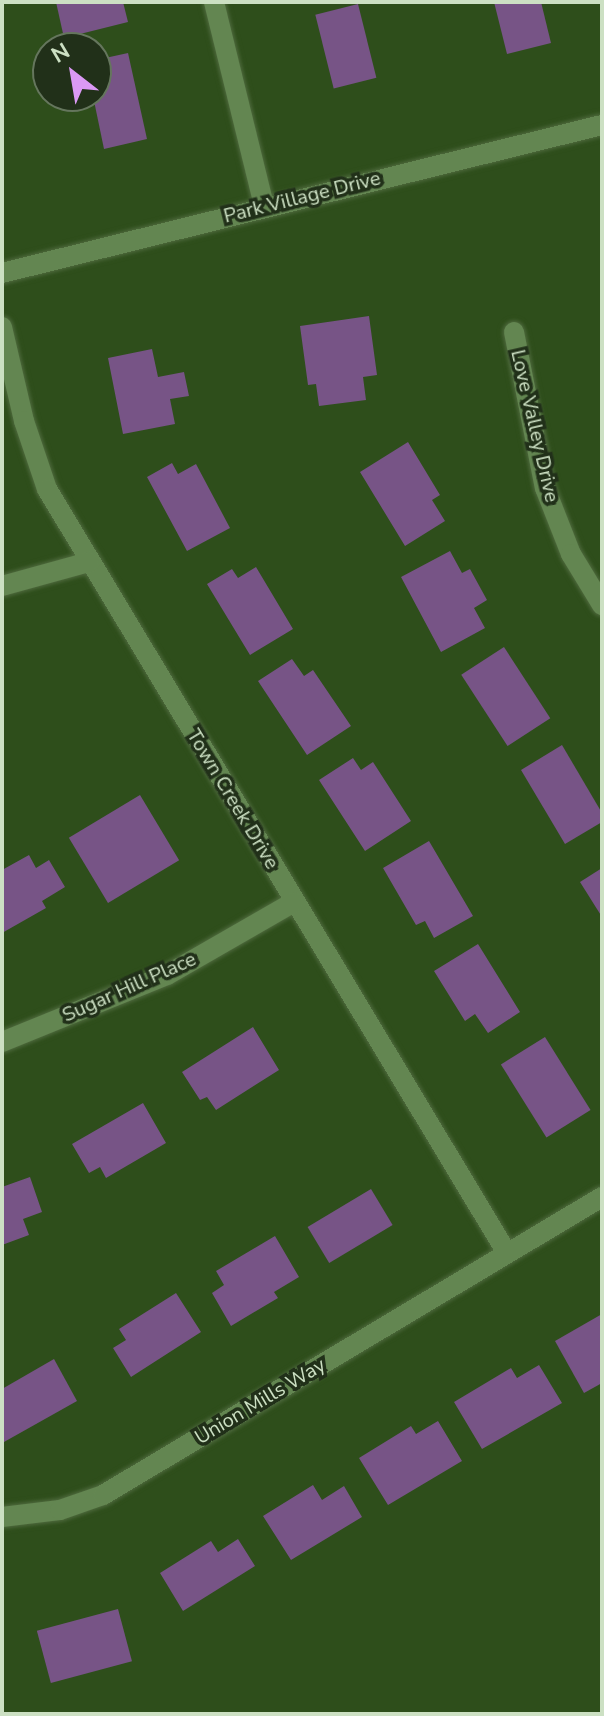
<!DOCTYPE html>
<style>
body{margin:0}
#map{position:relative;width:604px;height:1716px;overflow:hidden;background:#2e4e1b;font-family:"Nunito Sans",sans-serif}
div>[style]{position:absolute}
.building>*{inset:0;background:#775486;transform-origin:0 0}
.roads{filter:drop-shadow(0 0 2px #4f6a3e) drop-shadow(0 0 2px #4f6a3e)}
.minor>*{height:20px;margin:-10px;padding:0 10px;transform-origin:10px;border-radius:10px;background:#638651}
span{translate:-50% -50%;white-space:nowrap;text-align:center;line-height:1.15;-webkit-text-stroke:7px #213019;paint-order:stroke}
.street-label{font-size:20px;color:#cce0c3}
.frame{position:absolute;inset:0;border:4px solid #cce0c3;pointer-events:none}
.north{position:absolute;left:32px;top:32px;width:80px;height:80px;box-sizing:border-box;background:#213019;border:2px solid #65765d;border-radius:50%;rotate:329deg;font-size:22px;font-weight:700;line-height:32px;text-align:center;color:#cce0c3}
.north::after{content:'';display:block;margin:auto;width:28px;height:36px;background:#db99f5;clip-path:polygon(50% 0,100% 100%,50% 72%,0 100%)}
</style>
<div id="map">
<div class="building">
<i style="clip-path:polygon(56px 2px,123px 2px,128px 22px,64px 38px)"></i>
<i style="clip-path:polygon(494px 2px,541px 2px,551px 43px,507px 54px)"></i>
<i style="left:358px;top:4px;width:76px;height:44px;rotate:76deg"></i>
<i style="clip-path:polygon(128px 53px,147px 139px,104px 149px,93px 96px,96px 60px)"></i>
<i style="clip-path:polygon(369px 316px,377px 375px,363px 377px,366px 400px,319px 406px,316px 384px,308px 385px,300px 326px)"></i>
<i style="clip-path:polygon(152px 349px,158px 377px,184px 372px,189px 396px,170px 399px,175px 424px,123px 434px,108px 358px)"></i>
<i style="clip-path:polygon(408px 442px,440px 495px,432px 500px,445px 521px,405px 546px,360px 472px)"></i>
<i style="clip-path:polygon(172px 463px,178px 474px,196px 464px,230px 528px,187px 551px,147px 477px)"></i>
<i style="clip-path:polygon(450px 551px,462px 573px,470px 569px,487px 600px,474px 608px,485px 628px,441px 652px,401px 577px)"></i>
<i style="clip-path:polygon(256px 567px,293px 629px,250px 655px,207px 584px,232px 569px,238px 578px)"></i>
<i style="left:504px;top:647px;width:85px;height:51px;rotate:57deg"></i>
<i style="clip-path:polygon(292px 659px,304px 676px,313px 670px,351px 726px,307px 755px,258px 681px)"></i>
<i style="clip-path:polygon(562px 745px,602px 813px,602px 822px,565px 844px,521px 770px)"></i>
<i style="clip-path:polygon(353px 758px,361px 770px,373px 762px,411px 821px,365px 851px,319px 780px)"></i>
<i style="left:140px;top:795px;width:76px;height:83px;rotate:59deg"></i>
<i style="clip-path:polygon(429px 841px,473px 916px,434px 938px,425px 921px,416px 925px,383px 868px)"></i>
<i style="clip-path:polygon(29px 855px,36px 868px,49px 860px,65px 887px,42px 901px,46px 908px,2px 933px,2px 870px)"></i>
<i style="clip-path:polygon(602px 868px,602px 917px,580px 882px)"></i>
<i style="clip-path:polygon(478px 944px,520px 1012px,488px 1033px,475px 1014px,465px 1021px,434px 971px)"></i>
<i style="clip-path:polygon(253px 1027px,279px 1070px,216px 1110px,207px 1097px,200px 1100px,182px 1072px)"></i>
<i style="left:545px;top:1037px;width:86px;height:52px;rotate:58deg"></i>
<i style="clip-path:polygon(143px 1103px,166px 1143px,106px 1178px,100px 1167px,89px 1173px,72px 1144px)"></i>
<i style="clip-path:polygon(30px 1177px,42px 1212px,23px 1219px,29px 1235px,2px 1245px,2px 1187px)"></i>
<i style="left:371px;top:1189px;width:42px;height:74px;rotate:59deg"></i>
<i style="clip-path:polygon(275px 1236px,299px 1277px,274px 1292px,278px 1298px,231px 1326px,212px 1293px,224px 1285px,216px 1271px)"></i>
<i style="clip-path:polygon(176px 1293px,201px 1332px,131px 1377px,113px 1348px,126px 1340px,119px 1329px)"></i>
<i style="clip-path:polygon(602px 1314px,602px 1383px,584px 1393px,555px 1341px)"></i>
<i style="clip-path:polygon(54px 1359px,77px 1401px,4px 1442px,2px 1389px)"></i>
<i style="clip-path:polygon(539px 1365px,562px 1403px,482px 1449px,454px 1402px,511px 1368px,517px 1378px)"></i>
<i style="clip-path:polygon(438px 1421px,462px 1461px,388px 1505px,359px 1458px,411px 1426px,416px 1434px)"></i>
<i style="clip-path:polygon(313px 1485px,322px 1500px,344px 1486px,362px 1517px,291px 1560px,263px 1516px)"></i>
<i style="clip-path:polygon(238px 1539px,255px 1566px,183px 1611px,160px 1573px,211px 1541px,218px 1552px)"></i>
<i style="left:118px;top:1609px;width:54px;height:84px;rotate:75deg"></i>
</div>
<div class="roads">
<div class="minor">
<i style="left:214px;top:2px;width:209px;rotate:76.2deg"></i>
<i style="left:2px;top:273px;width:618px;rotate:-13.86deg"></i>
<i style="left:2px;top:327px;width:97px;rotate:76.8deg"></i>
<i style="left:24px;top:421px;width:72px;rotate:71.3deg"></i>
<i style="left:47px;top:489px;width:892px;rotate:58.95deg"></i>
<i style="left:514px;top:332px;width:159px;rotate:78.8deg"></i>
<i style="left:545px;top:488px;width:71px;rotate:68.5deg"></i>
<i style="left:571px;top:554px;width:60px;rotate:58.7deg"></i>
<i style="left:2px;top:586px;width:90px;rotate:-15.4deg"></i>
<i style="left:2px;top:1042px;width:178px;rotate:-22.1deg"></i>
<i style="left:167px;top:975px;width:146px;rotate:-29.9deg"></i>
<i style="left:2px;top:1517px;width:58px;rotate:-6.9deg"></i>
<i style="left:60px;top:1510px;width:46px;rotate:-19.2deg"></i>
<i style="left:103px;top:1495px;width:581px;rotate:-30.85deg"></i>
</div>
</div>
<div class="street-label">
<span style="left:302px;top:197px;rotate:-14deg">Park Village Drive</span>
<span style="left:535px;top:426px;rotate:77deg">Love Valley Drive</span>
<span style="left:233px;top:799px;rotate:59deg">Town Creek Drive</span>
<span style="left:129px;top:987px;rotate:-24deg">Sugar Hill Place</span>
<span style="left:260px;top:1401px;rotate:-31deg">Union Mills Way</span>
</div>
<div class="frame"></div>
<div class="north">N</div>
</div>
